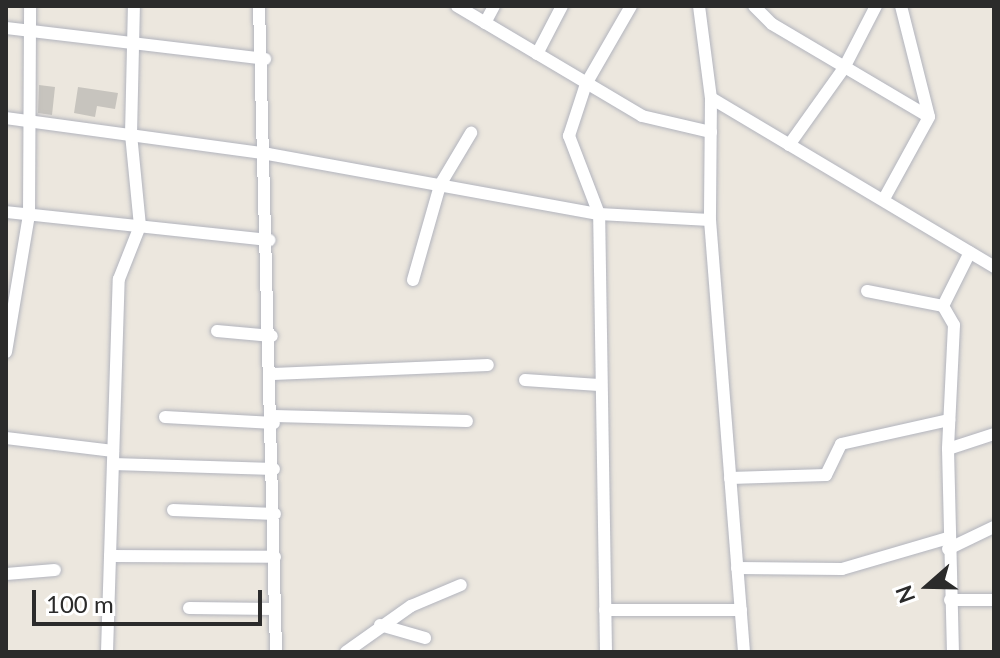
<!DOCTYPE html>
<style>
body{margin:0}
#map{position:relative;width:1000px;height:658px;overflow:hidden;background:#ece7de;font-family:Lato,sans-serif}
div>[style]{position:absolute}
.building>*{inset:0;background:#c7c4be}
.roads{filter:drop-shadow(0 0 2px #b2b4bd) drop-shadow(0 0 2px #b2b4bd)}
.street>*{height:12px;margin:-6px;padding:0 6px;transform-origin:6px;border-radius:6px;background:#fff}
span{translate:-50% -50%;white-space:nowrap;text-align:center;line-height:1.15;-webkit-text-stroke:8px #fff;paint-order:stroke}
.frame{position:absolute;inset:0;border:8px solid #2b2b2b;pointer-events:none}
.north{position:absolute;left:888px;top:546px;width:80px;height:80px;-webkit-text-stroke:6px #fff;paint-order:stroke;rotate:250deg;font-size:22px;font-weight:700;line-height:32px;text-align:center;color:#2b2b2b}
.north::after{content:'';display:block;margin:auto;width:28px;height:36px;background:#2b2b2b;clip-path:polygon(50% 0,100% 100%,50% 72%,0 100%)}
.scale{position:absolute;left:32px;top:590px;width:230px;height:36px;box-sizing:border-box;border:4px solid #2b2b2b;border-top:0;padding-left:10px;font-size:24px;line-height:28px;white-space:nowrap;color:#2b2b2b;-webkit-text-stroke:6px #fff;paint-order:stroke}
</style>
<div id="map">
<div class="building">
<i style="clip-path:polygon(39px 85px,55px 87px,52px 115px,38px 113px)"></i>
<i style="clip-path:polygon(78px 87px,118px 93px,115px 109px,97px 106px,95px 117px,74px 113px)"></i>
</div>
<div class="roads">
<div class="street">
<i style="left:259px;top:6px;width:646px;rotate:88.49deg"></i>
<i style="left:457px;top:6px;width:215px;rotate:30.7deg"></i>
<i style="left:642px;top:116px;width:71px;rotate:13.1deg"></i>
<i style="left:699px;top:6px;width:93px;rotate:82.6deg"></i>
<i style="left:711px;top:98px;width:122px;rotate:90.5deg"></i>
<i style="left:710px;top:220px;width:433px;rotate:85.5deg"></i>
<i style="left:754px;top:6px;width:25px;rotate:45deg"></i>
<i style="left:772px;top:24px;width:182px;rotate:30.6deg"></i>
<i style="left:929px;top:117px;width:94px;rotate:118.8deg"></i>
<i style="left:901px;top:6px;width:114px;rotate:75.8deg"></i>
<i style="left:485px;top:23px;width:19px;rotate:-62deg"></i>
<i style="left:6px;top:28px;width:261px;rotate:6.8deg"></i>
<i style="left:537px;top:54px;width:54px;rotate:-62.5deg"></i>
<i style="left:711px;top:98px;width:330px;rotate:30.8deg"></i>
<i style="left:6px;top:118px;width:264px;rotate:7.8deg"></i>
<i style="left:268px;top:154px;width:336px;rotate:10.3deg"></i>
<i style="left:599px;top:214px;width:111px;rotate:3.1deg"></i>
<i style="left:789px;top:145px;width:95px;rotate:-54.5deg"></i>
<i style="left:844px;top:68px;width:70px;rotate:-62.7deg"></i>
<i style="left:6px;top:212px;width:265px;rotate:6.1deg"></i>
<i style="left:413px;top:280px;width:99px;rotate:-74.1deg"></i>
<i style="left:440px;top:185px;width:61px;rotate:-59.2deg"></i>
<i style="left:867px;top:291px;width:77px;rotate:11.2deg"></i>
<i style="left:943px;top:306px;width:60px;rotate:-63.4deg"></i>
<i style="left:943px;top:306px;width:22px;rotate:60deg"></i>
<i style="left:954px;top:325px;width:124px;rotate:92.8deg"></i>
<i style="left:948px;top:449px;width:203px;rotate:88.6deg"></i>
<i style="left:217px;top:331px;width:55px;rotate:5.2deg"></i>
<i style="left:6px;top:352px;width:140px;rotate:-80.5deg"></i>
<i style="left:29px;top:214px;width:208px;rotate:-89.7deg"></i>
<i style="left:273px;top:374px;width:215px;rotate:-2.4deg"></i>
<i style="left:525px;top:380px;width:74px;rotate:3.9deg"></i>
<i style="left:274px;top:416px;width:193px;rotate:1.5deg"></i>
<i style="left:165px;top:417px;width:109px;rotate:3.2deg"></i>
<i style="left:6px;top:438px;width:108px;rotate:6.9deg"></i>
<i style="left:948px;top:449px;width:48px;rotate:-18.1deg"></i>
<i style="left:113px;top:464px;width:161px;rotate:1.8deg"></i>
<i style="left:730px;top:478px;width:96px;rotate:-1.8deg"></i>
<i style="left:826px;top:475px;width:34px;rotate:-64deg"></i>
<i style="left:841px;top:444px;width:111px;rotate:-12.5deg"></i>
<i style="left:173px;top:510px;width:102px;rotate:2.2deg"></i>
<i style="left:948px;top:549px;width:51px;rotate:-25.6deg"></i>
<i style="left:110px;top:556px;width:165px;rotate:0.3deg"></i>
<i style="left:737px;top:568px;width:105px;rotate:0.5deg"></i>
<i style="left:842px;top:569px;width:110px;rotate:-16.3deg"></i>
<i style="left:6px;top:574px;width:49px;rotate:-4.7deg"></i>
<i style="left:950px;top:600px;width:44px"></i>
<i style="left:189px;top:608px;width:86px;rotate:0.7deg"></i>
<i style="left:605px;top:610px;width:136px"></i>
<i style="left:380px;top:625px;width:47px;rotate:16.1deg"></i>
<i style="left:107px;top:652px;width:373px;rotate:-88.2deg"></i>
<i style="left:119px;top:279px;width:57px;rotate:-68.4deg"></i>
<i style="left:140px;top:226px;width:91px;rotate:-95.6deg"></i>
<i style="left:131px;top:135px;width:129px;rotate:-88.7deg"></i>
<i style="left:346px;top:652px;width:80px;rotate:-35.3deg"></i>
<i style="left:411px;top:606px;width:54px;rotate:-22.8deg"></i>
<i style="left:606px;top:652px;width:438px;rotate:-90.9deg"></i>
<i style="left:599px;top:214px;width:84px;rotate:-111deg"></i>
<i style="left:569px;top:136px;width:55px;rotate:-71.9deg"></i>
<i style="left:586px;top:84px;width:90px;rotate:-60deg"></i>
</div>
</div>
<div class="frame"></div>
<div class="north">N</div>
<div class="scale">100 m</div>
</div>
